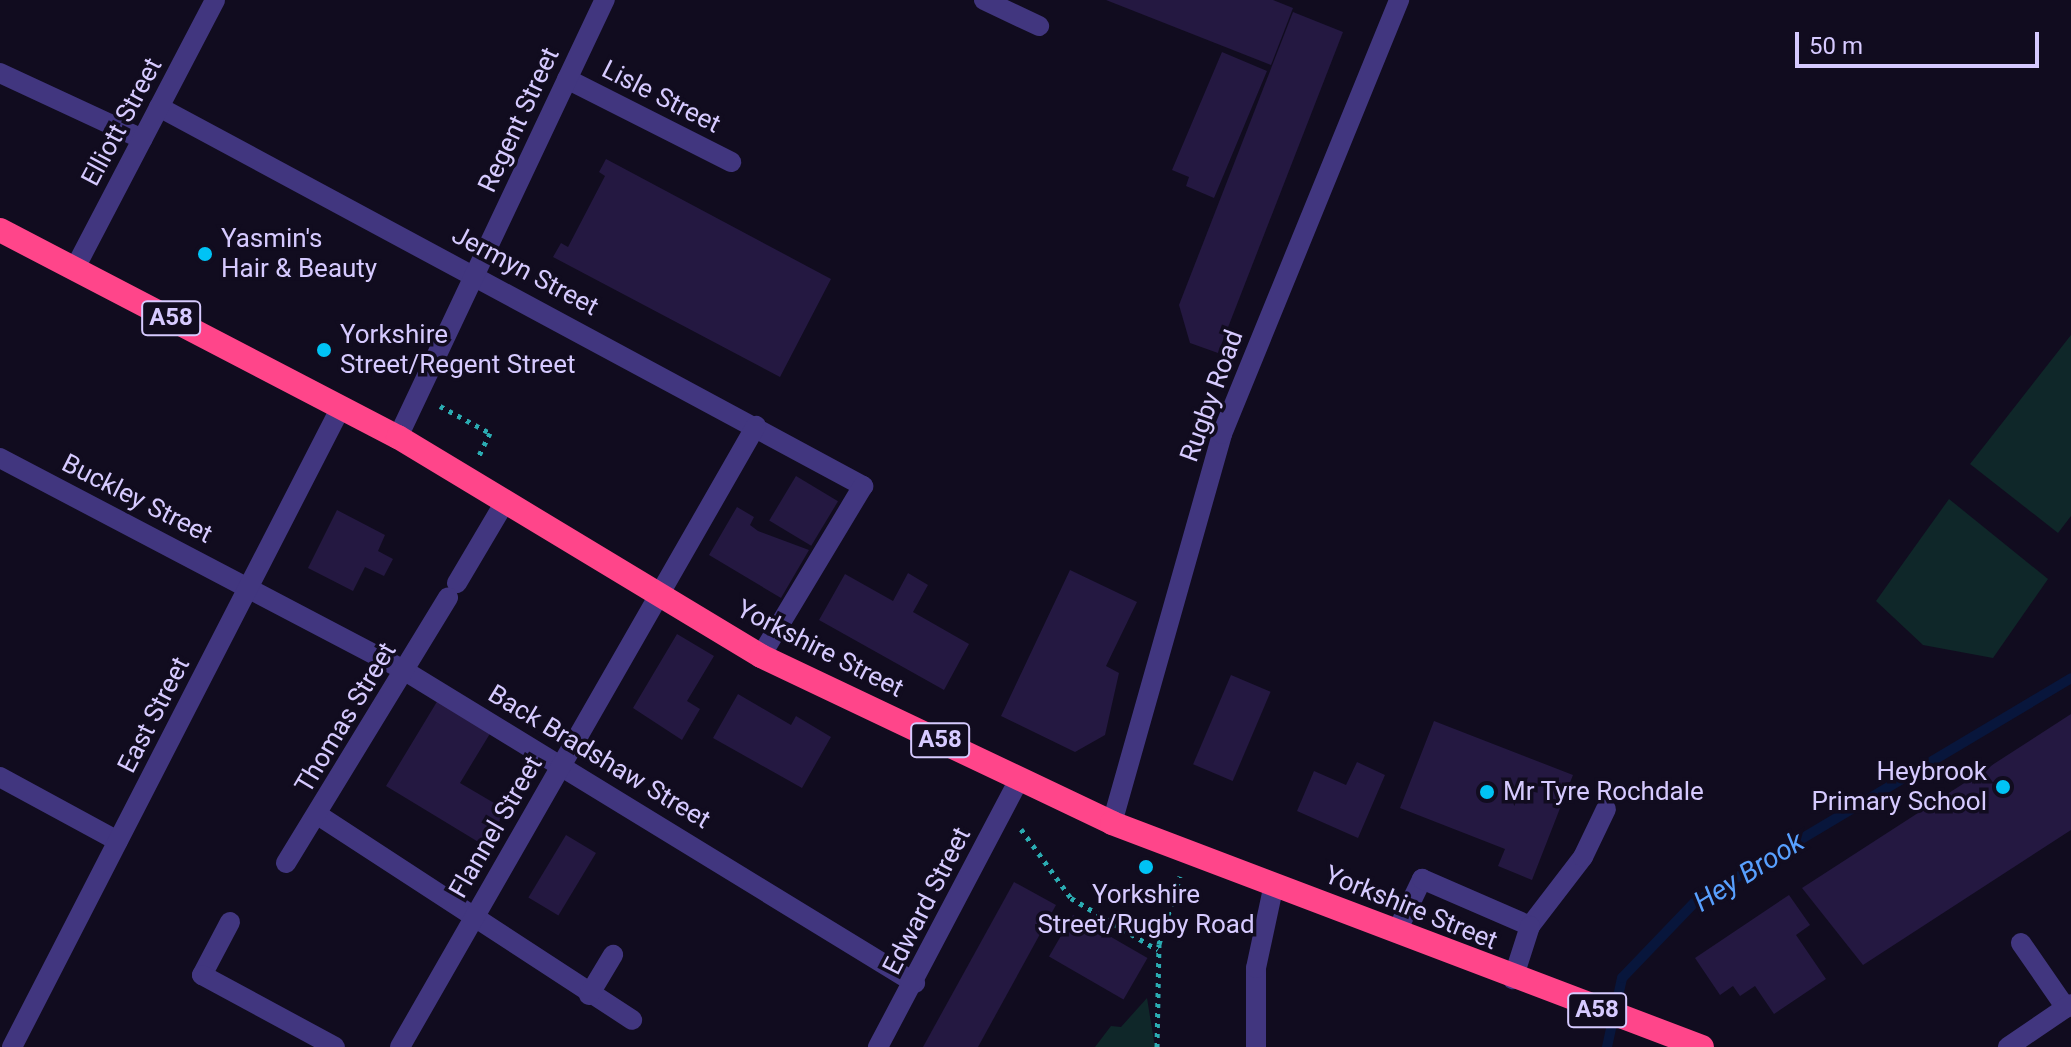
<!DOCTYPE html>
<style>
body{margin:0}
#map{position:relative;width:2071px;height:1047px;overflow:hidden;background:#110c1f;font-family:Roboto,sans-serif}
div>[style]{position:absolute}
.green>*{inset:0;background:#0f2729}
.stream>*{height:10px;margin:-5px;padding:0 5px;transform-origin:5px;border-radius:5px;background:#08163c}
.building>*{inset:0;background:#241841;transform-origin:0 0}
.path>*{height:5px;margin-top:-2.5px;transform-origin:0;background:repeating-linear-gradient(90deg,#2bacb2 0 4px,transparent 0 10px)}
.minor>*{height:20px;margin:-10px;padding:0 10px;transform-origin:10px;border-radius:10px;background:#41367f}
.highway>*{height:24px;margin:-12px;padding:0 12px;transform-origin:12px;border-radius:12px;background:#ff458a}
.dots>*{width:22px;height:22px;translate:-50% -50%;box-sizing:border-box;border:4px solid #110c1f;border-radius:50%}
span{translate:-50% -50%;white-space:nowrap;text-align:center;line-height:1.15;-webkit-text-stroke:7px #110c1f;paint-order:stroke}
.shield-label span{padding:2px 6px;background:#110c1f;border:2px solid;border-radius:6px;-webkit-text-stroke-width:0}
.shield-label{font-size:24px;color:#d6caff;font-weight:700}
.street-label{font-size:26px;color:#d6caff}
.poi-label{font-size:26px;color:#d6caff}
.left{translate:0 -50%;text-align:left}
.right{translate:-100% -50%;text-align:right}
.water-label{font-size:28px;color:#58a0ff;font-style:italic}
.scale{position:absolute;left:1795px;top:32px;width:244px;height:36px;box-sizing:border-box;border:4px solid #d6caff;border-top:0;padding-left:10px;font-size:24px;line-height:28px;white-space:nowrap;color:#d6caff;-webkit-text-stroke:6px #110c1f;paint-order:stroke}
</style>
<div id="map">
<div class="green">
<i style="clip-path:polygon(2071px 335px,2071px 516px,2058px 533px,1970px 464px)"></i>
<i style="clip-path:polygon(1949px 499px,2048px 579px,1993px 658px,1923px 645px,1876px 601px)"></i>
<i style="clip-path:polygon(1147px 998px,1155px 1047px,1095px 1047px,1111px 1026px,1121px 1027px)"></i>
</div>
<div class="stream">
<i style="left:1607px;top:1047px;width:71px;rotate:-77.7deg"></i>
<i style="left:1622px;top:978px;width:104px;rotate:-46.2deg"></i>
<i style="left:1694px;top:903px;width:439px;rotate:-30.8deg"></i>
</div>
<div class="building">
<i style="clip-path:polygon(1106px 0,1273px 0,1293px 8px,1271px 65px)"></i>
<i style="clip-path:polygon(1293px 12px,1343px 32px,1218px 353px,1190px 343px,1179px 305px)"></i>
<i style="clip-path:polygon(1222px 52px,1267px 71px,1214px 198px,1186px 186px,1189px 177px,1172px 170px)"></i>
<i style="clip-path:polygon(606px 159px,831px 279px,780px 377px,553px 257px,561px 243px,568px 247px,605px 176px,599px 172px)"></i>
<i style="left:796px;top:476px;width:49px;height:52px;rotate:31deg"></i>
<i style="clip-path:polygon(737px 507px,754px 517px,750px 525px,758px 531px,809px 550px,781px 598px,709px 555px)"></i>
<i style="clip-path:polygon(337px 510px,385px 535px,378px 551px,393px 559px,384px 576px,365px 567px,353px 591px,308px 568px)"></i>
<i style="clip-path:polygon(1070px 570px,1137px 602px,1106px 666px,1119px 673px,1105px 735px,1075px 752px,1001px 716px)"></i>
<i style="clip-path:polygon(908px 573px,928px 585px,913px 612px,969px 644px,944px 690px,819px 620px,845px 574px,893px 601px)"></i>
<i style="clip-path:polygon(677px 634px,714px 656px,687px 701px,700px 709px,682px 740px,633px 708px)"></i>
<i style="left:1231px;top:675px;width:43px;height:97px;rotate:23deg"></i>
<i style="clip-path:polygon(738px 694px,791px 725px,796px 716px,831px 737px,802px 788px,713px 738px)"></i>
<i style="clip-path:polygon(441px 695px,494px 727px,460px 783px,506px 810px,485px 846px,386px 786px)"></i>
<i style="clip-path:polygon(2071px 714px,2071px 830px,1863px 965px,1802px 888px)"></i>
<i style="clip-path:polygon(1434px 721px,1573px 775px,1532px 880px,1498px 866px,1505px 849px,1400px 808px)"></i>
<i style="clip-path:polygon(1357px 762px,1385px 775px,1358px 838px,1297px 811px,1314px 771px,1346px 785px)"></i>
<i style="left:566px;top:835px;width:35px;height:73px;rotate:31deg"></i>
<i style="clip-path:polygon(1014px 882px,1056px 905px,978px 1047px,923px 1047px)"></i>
<i style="clip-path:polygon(1789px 895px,1810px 925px,1796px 935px,1826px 979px,1774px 1014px,1755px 986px,1740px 996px,1733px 986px,1720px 995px,1695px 958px)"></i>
<i style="left:1073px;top:915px;width:86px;height:48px;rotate:30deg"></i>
</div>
<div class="path">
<i style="left:440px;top:406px;width:57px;rotate:28.4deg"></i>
<i style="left:490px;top:433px;width:25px;rotate:116deg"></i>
<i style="left:1021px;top:829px;width:85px;rotate:54.1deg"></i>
<i style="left:1071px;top:898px;width:101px;rotate:30.9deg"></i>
<i style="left:1157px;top:1047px;width:103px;rotate:-88.9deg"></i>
<i style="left:1159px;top:944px;width:71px;rotate:-72.8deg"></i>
</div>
<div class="minor">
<i style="left:984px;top:0;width:61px;rotate:25.3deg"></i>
<i style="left:0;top:73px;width:157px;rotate:24.9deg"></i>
<i style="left:567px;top:79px;width:184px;rotate:26.8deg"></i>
<i style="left:159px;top:107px;width:800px;rotate:28.3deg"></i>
<i style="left:863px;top:486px;width:198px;rotate:121deg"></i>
<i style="left:75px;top:268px;width:302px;rotate:-62.4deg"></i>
<i style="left:398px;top:437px;width:484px;rotate:-64.7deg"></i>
<i style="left:0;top:458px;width:458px;rotate:27.7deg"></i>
<i style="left:405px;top:671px;width:598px;rotate:31.46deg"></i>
<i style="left:457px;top:583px;width:96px;rotate:-59.4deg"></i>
<i style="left:0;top:777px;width:134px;rotate:28.5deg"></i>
<i style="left:318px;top:815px;width:375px;rotate:33.1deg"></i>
<i style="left:1112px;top:823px;width:404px;rotate:-74.2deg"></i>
<i style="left:1222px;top:434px;width:469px;rotate:-67.8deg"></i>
<i style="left:286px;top:863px;width:311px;rotate:-58.6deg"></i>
<i style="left:230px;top:922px;width:60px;rotate:117.8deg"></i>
<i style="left:202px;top:975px;width:151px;rotate:28.4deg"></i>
<i style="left:1530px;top:926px;width:87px;rotate:-52.5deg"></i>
<i style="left:1583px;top:857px;width:53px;rotate:-64.4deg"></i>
<i style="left:1397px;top:931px;width:58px;rotate:-64.3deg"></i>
<i style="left:1422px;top:879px;width:118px;rotate:23.5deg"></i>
<i style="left:1530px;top:926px;width:56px;rotate:107.8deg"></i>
<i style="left:2021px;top:943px;width:79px;rotate:55.3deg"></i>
<i style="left:589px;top:995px;width:47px;rotate:-59deg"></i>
<i style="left:12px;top:1047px;width:720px;rotate:-62.79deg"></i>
<i style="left:400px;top:1047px;width:716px;rotate:-60.18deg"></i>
<i style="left:878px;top:1047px;width:304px;rotate:-62.2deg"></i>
<i style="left:1256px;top:1047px;width:79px;rotate:-90deg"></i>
<i style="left:1256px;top:968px;width:86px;rotate:-77.9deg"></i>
<i style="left:2008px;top:1047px;width:76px;rotate:-34.3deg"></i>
</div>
<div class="highway">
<i style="left:0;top:230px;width:449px;rotate:27.5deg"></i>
<i style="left:398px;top:437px;width:424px;rotate:31.1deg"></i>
<i style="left:761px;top:656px;width:389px;rotate:25.4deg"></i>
<i style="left:1112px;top:823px;width:631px;rotate:20.79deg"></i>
</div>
<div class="dots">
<i style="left:205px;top:254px;background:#00c3f5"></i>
<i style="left:324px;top:350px;background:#00c3f5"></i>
<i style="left:2003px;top:787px;background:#00c3f5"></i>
<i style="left:1487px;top:792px;background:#00c3f5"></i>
<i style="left:1146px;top:867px;background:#00c3f5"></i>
</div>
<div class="shield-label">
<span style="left:171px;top:318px">A58</span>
<span style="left:940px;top:740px">A58</span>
<span style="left:1597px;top:1010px">A58</span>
</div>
<div class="street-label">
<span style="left:661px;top:97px;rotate:27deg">Lisle Street</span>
<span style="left:519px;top:120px;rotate:-65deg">Regent Street</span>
<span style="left:122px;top:122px;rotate:-62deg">Elliott Street</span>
<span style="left:525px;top:271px;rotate:28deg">Jermyn Street</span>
<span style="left:1212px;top:396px;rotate:-70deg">Rugby Road</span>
<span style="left:137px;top:499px;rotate:27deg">Buckley Street</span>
<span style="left:820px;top:649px;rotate:27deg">Yorkshire Street</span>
<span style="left:154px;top:715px;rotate:-63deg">East Street</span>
<span style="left:346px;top:718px;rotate:-59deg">Thomas Street</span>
<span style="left:599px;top:757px;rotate:31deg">Back Bradshaw Street</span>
<span style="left:496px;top:827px;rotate:-60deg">Flannel Street</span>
<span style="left:927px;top:901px;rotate:-63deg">Edward Street</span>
<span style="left:1411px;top:908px;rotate:22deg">Yorkshire Street</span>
</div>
<div class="poi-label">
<span class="left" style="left:221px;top:254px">Yasmin's<br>Hair &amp; Beauty</span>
<span class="left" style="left:340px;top:350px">Yorkshire<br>Street/Regent Street</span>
<span class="right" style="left:1987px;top:787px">Heybrook<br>Primary School</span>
<span class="left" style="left:1503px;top:792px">Mr Tyre Rochdale</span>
<span style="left:1146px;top:910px">Yorkshire<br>Street/Rugby Road</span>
</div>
<div class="water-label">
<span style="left:1749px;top:872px;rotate:-32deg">Hey Brook</span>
</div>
<div class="scale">50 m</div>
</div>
